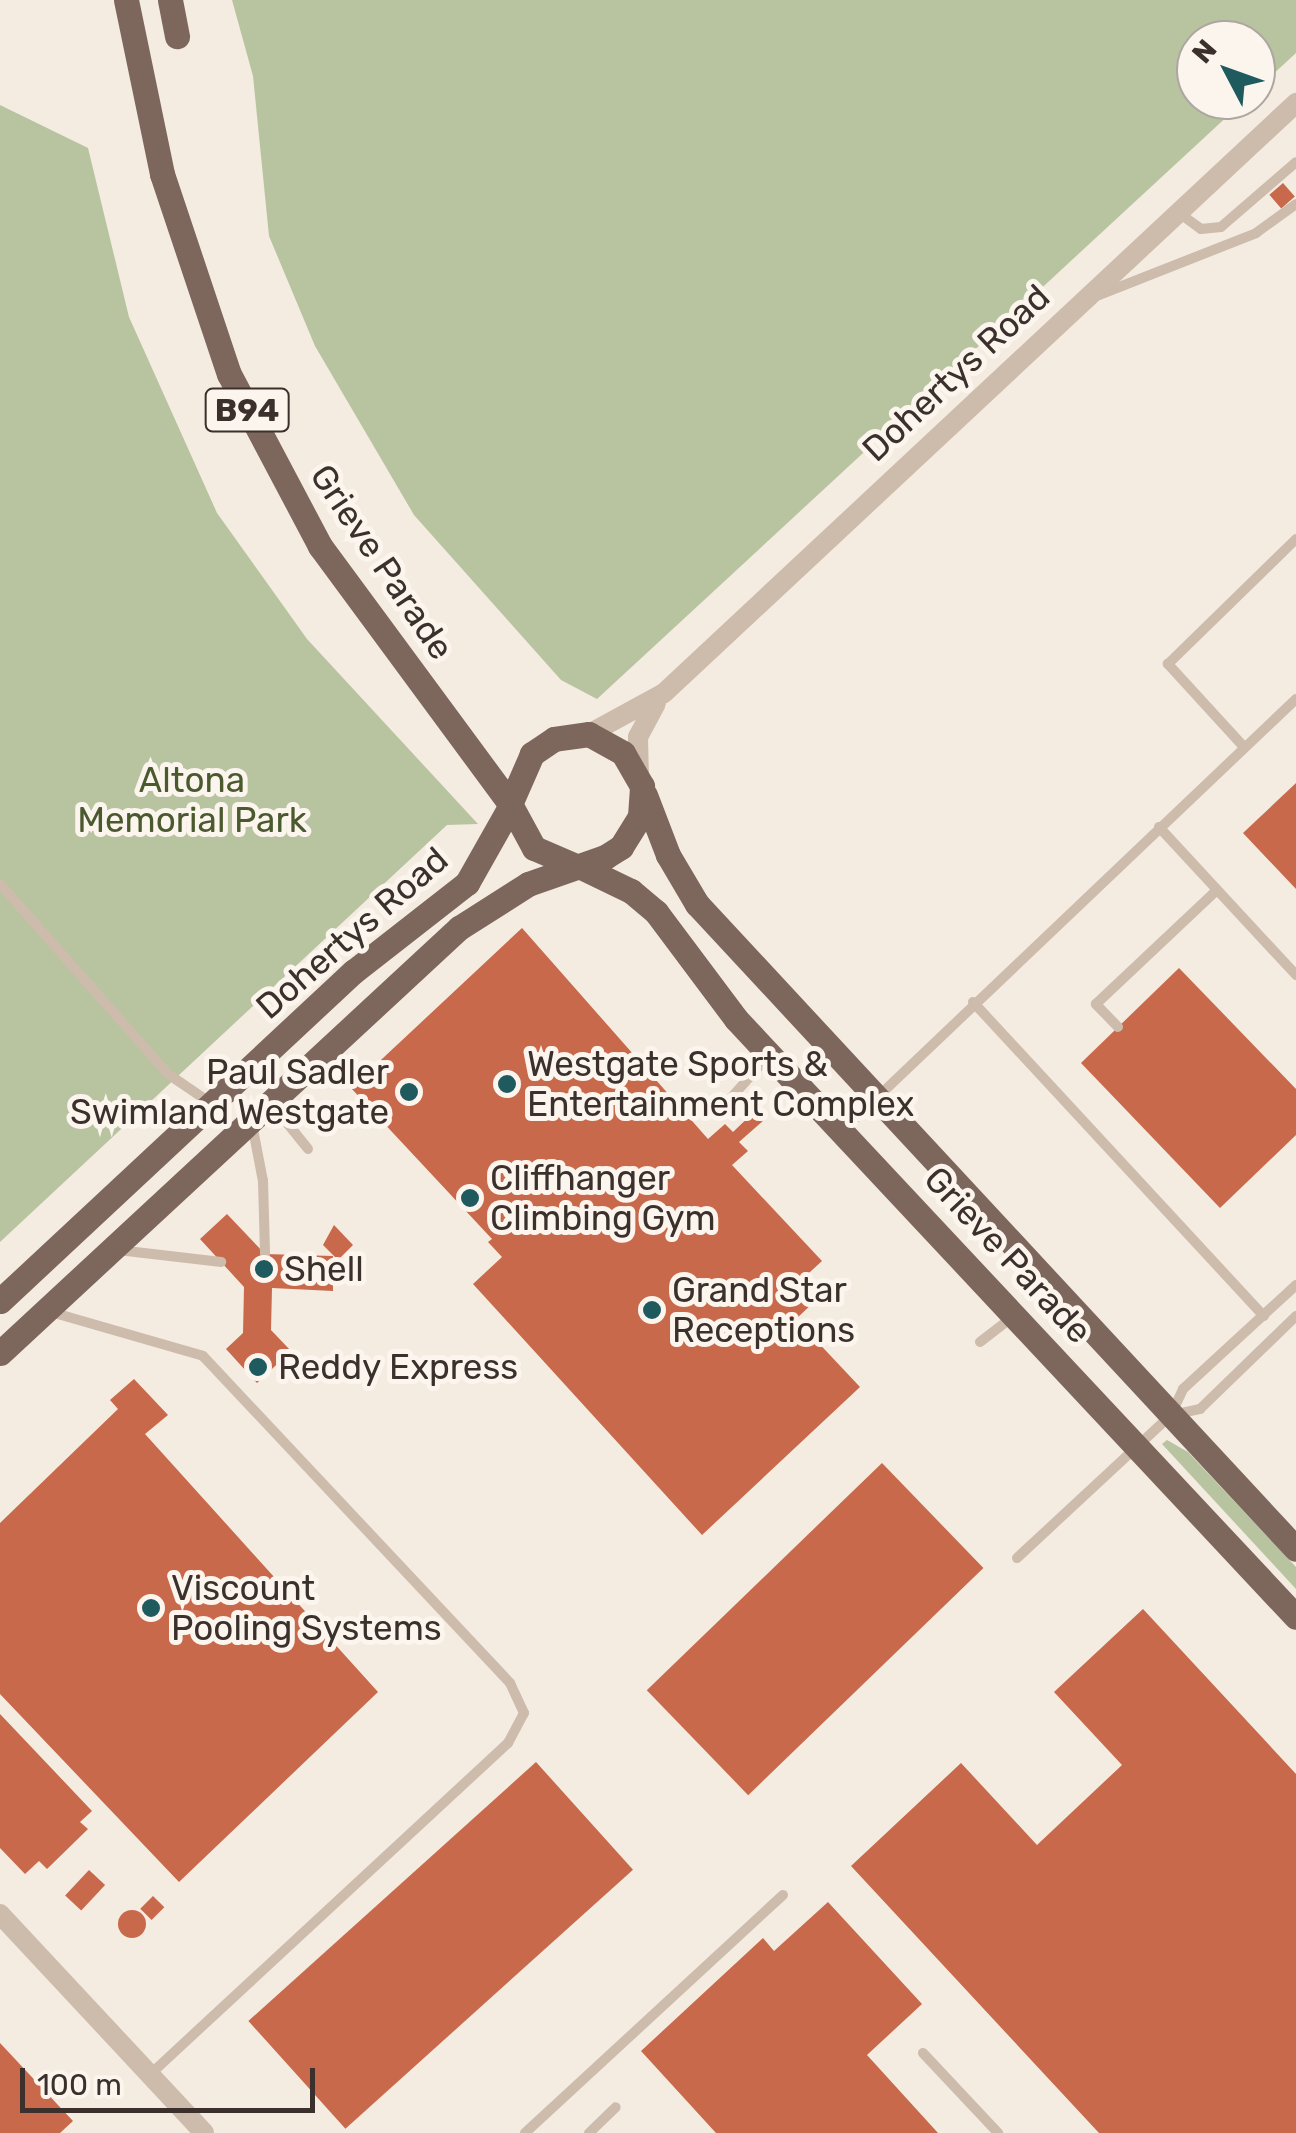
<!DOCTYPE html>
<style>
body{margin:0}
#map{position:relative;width:1296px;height:2133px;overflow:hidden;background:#f4ebe1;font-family:Rubik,sans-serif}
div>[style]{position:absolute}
.green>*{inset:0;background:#b8c4a0}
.building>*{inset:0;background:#c8694b;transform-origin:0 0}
.round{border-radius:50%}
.lane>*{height:10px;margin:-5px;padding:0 5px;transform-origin:5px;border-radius:5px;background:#cdbbac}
.street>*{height:20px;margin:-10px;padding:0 10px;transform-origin:10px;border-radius:10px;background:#cdbbac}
.primary>*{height:25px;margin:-12.5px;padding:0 12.5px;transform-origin:12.5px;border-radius:12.5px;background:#7d675c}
.dots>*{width:28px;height:28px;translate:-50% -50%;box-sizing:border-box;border:5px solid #fbf5ee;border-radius:50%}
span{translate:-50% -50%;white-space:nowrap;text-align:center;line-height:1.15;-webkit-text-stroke:10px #fbf5ee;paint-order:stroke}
.shield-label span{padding:2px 8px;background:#fbf5ee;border:2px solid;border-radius:8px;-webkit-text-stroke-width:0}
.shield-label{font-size:32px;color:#3b302b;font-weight:700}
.street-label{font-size:35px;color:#3b302b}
.park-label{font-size:35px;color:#4a5a2e}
.poi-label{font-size:35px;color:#3b302b}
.left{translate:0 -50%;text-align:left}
.right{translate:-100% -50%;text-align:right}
.north{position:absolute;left:1176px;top:20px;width:100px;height:100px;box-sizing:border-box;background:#fbf5ee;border:2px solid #aea6a0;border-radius:50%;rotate:311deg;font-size:28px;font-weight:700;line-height:40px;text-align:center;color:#3b302b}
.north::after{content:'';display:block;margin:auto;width:35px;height:45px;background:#1f5a5e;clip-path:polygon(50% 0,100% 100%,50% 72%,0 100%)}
.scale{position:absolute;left:20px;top:2068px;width:295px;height:45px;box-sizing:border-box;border:5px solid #3b302b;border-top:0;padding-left:12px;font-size:30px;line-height:35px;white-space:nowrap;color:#3b302b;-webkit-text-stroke:8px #fbf5ee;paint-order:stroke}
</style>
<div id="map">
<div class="green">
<i style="clip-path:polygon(232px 0,1296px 0,1296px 53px,1256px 90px,1256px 40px,1196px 40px,1196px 100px,1245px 100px,597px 699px,561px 680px,414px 515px,315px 346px,269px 236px,253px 76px)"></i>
<i style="clip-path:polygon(0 105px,88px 148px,129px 317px,217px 513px,307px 639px,478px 824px,447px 825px,0 1242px)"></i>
<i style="clip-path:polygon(1167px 1440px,1188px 1452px,1296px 1567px,1296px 1589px,1162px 1444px)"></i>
</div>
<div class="building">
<i style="left:1283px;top:183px;width:18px;height:18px;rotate:49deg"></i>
<i style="clip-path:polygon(1296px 783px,1296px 889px,1243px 833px)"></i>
<i style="clip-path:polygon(522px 928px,708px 1139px,725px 1124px,733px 1132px,756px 1110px,765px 1119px,739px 1142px,748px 1151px,732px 1165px,822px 1261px,797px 1284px,814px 1302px,796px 1319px,860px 1387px,702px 1535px,473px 1284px,502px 1257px,488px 1242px,492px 1239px,351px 1088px)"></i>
<i style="clip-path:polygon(1179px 968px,1296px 1089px,1296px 1135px,1220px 1208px,1081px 1063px)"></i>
<i style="clip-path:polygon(227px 1214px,265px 1254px,333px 1256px,333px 1291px,272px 1288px,271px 1330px,291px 1351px,257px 1383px,226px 1349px,243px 1333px,244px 1287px,200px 1239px)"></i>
<i style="clip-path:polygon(334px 1225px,353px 1245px,338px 1260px,323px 1245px)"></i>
<i style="clip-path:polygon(134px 1379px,168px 1415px,145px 1434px,378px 1692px,179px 1882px,0 1694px,0 1523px,118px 1409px,110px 1400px)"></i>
<i style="left:882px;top:1463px;width:146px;height:327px;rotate:46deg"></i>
<i style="clip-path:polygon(1143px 1609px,1296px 1774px,1296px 2133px,1099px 2133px,851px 1866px,961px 1763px,1037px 1845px,1122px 1765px,1054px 1692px)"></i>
<i style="clip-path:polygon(0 1714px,92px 1811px,80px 1822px,88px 1829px,47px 1869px,39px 1861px,25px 1874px,0 1848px)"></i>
<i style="left:536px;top:1762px;width:145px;height:387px;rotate:48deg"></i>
<i style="left:89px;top:1870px;width:22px;height:35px;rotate:43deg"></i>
<i style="left:153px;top:1896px;width:16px;height:18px;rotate:45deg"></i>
<i style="clip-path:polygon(828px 1902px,922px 2004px,867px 2055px,938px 2133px,716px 2133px,641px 2051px,763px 1938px,774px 1951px)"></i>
<i class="round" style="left:118px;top:1910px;width:28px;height:28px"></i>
<i style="clip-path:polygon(0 2043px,73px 2121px,60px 2133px,0 2133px)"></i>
</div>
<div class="lane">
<i style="left:1179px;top:213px;width:27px;rotate:36deg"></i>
<i style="left:1201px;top:229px;width:20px;rotate:-6deg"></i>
<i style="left:1221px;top:227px;width:99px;rotate:-40.9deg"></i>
<i style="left:1099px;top:295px;width:169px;rotate:-21.5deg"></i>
<i style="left:1256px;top:233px;width:49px;rotate:-35.9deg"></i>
<i style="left:1244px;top:747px;width:113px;rotate:-132.5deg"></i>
<i style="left:1168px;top:664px;width:179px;rotate:-44.3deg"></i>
<i style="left:1159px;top:827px;width:202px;rotate:47.2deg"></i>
<i style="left:0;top:884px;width:254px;rotate:48.5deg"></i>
<i style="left:168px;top:1074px;width:50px;rotate:34.3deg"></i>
<i style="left:973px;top:1002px;width:428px;rotate:47.2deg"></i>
<i style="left:1118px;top:1027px;width:32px;rotate:-134deg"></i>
<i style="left:1096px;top:1004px;width:166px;rotate:-43.3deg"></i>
<i style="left:731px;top:1098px;width:57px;rotate:-48.5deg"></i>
<i style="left:271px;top:1103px;width:59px;rotate:51.2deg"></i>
<i style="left:252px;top:1124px;width:58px;rotate:79.1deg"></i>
<i style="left:263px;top:1181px;width:73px;rotate:88.4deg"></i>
<i style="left:844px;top:1129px;width:624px;rotate:-43.57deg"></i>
<i style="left:118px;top:1250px;width:104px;rotate:6.6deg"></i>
<i style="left:51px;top:1312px;width:158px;rotate:16.1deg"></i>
<i style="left:203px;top:1356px;width:449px;rotate:46.8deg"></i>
<i style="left:510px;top:1683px;width:33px;rotate:65deg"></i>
<i style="left:524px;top:1713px;width:34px;rotate:118deg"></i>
<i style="left:508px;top:1743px;width:488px;rotate:137.2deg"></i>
<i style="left:980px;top:1342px;width:44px;rotate:-37.6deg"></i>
<i style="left:1172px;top:1415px;width:29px;rotate:-12deg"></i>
<i style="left:1200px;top:1409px;width:134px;rotate:-44.1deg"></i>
<i style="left:1017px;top:1558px;width:210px;rotate:-42.9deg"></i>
<i style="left:1171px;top:1415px;width:29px;rotate:-65deg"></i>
<i style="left:1183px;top:1389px;width:154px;rotate:-42.6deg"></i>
<i style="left:923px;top:2053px;width:110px;rotate:46.8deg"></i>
<i style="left:525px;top:2133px;width:351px;rotate:-42.7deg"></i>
<i style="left:589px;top:2133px;width:37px;rotate:-44deg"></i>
</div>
<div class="street">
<i style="left:589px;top:734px;width:85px;rotate:-28.7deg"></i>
<i style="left:664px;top:693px;width:865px;rotate:-43.03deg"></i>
<i style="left:639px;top:779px;width:42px;rotate:-91.4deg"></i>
<i style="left:638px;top:737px;width:38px;rotate:-62deg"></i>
<i style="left:0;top:1914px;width:299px;rotate:47deg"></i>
</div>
<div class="primary">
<i style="left:126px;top:0;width:178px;rotate:78.3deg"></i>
<i style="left:162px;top:174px;width:211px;rotate:71.5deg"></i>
<i style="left:229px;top:374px;width:195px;rotate:62.1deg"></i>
<i style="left:320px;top:546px;width:320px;rotate:53.6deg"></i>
<i style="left:170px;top:0;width:37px;rotate:79deg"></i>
<i style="left:645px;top:795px;width:64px;rotate:69deg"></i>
<i style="left:668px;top:855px;width:57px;rotate:59.4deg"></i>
<i style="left:697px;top:904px;width:880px;rotate:47.12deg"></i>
<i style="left:579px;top:866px;width:58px;rotate:25.7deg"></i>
<i style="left:631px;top:891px;width:33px;rotate:40deg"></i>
<i style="left:656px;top:912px;width:134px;rotate:53.2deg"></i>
<i style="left:736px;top:1019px;width:819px;rotate:46.88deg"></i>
<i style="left:0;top:1301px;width:483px;rotate:-43deg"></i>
<i style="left:353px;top:972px;width:145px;rotate:-38deg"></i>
<i style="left:467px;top:883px;width:87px;rotate:-60.5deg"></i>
<i style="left:0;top:1353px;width:626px;rotate:-42.8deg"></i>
<i style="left:459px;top:928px;width:82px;rotate:-32.5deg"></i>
<i style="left:528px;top:884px;width:82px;rotate:-19.3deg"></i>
<i style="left:605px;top:857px;width:19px;rotate:-32deg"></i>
<i style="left:621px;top:847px;width:36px;rotate:-58deg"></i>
<i style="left:640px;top:816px;width:30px;rotate:-86deg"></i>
<i style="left:642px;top:786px;width:38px;rotate:-120deg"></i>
<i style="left:623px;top:753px;width:39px;rotate:-151deg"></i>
<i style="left:589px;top:734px;width:35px;rotate:172deg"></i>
<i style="left:554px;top:739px;width:27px;rotate:146deg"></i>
<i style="left:532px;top:754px;width:55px;rotate:113.7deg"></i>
<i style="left:510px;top:804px;width:50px;rotate:61.4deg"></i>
<i style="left:534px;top:848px;width:46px;rotate:23.2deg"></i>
</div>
<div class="dots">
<i style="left:507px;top:1084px;background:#1f5a5e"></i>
<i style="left:409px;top:1092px;background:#1f5a5e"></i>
<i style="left:470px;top:1198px;background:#1f5a5e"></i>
<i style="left:264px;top:1269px;background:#1f5a5e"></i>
<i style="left:652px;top:1310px;background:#1f5a5e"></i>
<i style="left:258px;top:1367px;background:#1f5a5e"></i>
<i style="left:151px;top:1608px;background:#1f5a5e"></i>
</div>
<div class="shield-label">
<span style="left:247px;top:410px">B94</span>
</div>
<div class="street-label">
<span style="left:956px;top:373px;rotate:-43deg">Dohertys Road</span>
<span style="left:382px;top:562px;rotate:56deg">Grieve Parade</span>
<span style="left:352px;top:933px;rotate:-41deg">Dohertys Road</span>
<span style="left:1008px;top:1255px;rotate:47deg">Grieve Parade</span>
</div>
<div class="park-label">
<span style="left:192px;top:800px">Altona<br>Memorial Park</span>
</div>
<div class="poi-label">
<span class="left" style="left:527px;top:1084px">Westgate Sports &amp;<br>Entertainment Complex</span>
<span class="right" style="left:389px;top:1092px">Paul Sadler<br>Swimland Westgate</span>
<span class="left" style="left:490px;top:1198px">Cliffhanger<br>Climbing Gym</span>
<span class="left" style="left:284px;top:1269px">Shell</span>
<span class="left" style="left:672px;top:1310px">Grand Star<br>Receptions</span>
<span class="left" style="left:278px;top:1367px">Reddy Express</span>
<span class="left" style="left:171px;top:1608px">Viscount<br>Pooling Systems</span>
</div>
<div class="north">N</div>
<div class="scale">100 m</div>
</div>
